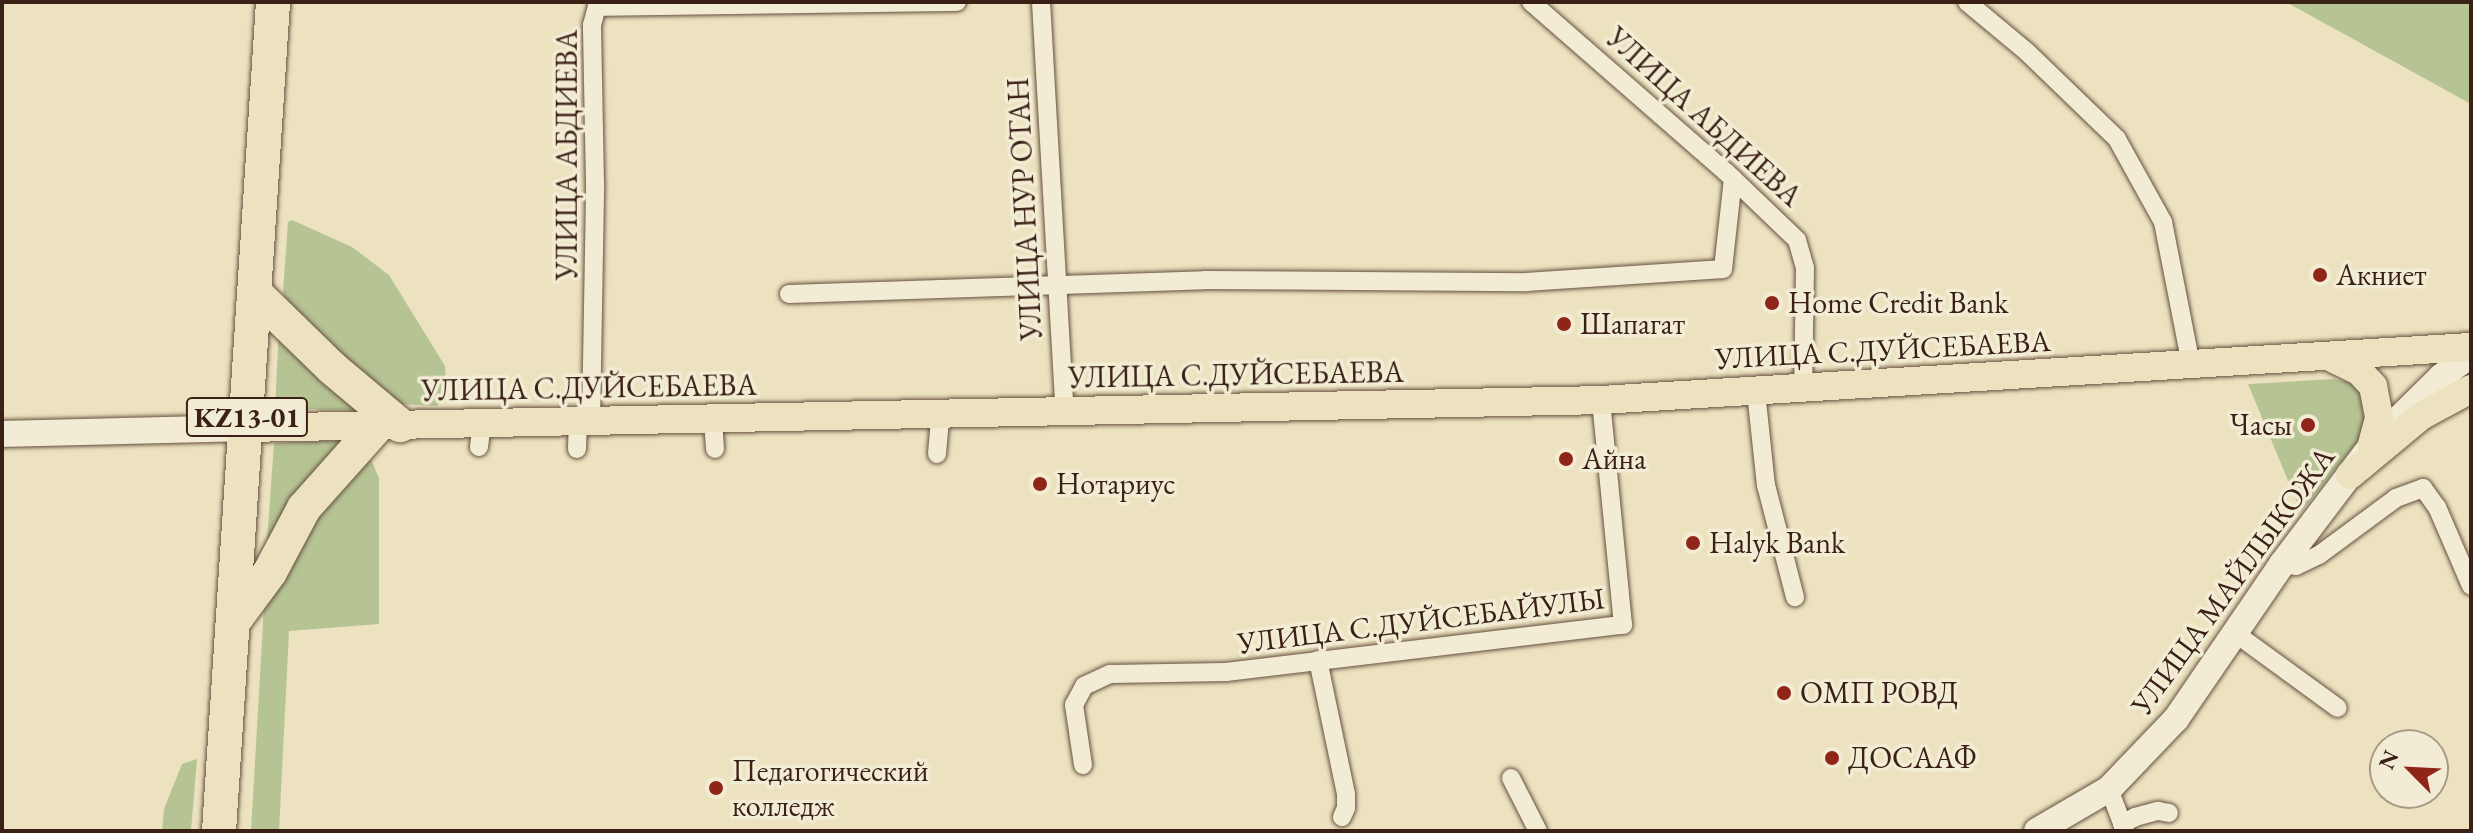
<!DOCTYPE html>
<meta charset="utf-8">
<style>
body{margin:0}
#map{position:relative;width:2473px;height:833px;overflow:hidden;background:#ece2bf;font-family:"EB Garamond",serif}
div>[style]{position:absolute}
.green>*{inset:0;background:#b6c494}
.roads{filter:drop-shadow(0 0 2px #665040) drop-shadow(0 0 2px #665040)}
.street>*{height:18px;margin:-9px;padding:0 9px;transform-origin:9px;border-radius:9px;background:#f3ecd5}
.secondary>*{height:26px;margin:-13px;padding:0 13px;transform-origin:13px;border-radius:13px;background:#f3ecd5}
.primary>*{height:28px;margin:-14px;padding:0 14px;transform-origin:14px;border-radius:14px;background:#ece2bf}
.highway>*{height:34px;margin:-17px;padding:0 17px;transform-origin:17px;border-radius:17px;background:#ece2bf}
.dots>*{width:22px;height:22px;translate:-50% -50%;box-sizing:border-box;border:4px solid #f3ecd5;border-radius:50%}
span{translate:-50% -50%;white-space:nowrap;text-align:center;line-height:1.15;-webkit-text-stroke:7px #f3ecd5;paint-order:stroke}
.shield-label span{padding:2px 6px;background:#f3ecd5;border:2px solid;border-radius:6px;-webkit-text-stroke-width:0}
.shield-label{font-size:28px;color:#3a2015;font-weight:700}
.street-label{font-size:30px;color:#3a2015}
.poi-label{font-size:30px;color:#3a2015}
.left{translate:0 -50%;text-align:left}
.right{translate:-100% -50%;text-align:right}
.frame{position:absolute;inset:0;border:4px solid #3a2015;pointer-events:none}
.north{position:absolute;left:2369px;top:729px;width:80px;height:80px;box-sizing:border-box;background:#f3ecd5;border:2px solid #a99a88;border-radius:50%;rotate:294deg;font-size:22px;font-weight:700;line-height:32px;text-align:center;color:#3a2015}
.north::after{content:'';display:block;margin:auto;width:28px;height:36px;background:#8f2418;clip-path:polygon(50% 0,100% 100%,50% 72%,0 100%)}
</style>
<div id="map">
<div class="green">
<i style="clip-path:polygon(2286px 2px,2471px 2px,2471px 104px)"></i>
<i style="clip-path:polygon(292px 220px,352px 247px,389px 275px,445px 366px,446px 394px,437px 406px,398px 404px,294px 319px,283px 292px,288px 222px)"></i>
<i style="clip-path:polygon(279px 328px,366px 410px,275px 409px)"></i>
<i style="clip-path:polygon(2333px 379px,2360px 384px,2370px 397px,2365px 432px,2301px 512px,2248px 384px)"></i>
<i style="clip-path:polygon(356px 440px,265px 570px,274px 443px)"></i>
<i style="clip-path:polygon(369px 455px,379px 478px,379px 624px,289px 631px,279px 831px,251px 831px,264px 606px,307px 520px)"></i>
<i style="clip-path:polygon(197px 759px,191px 831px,162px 831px,164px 809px,182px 764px)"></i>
</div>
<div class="roads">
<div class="street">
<i style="left:1041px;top:2px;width:412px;rotate:86.7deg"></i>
<i style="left:1531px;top:2px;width:259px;rotate:41.1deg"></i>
<i style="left:1726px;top:172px;width:98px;rotate:43.8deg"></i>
<i style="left:1797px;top:240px;width:29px;rotate:74deg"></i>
<i style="left:1805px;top:268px;width:121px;rotate:90.9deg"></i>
<i style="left:1967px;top:2px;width:78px;rotate:39.8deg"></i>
<i style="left:2027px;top:52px;width:125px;rotate:44deg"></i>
<i style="left:2117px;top:139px;width:95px;rotate:61deg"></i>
<i style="left:2163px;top:222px;width:146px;rotate:78.9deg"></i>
<i style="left:597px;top:7px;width:360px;rotate:-0.8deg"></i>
<i style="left:789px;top:294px;width:416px;rotate:-1.9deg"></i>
<i style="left:1205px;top:280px;width:322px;rotate:0.4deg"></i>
<i style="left:1527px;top:282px;width:196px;rotate:-3.8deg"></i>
<i style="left:1723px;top:269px;width:91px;rotate:-83.7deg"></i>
<i style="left:1756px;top:392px;width:94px;rotate:83.9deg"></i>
<i style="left:1766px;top:485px;width:116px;rotate:75.5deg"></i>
<i style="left:713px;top:420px;width:29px;rotate:86deg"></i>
<i style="left:591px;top:422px;width:238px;rotate:-89deg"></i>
<i style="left:595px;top:184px;width:159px;rotate:-91.1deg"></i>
<i style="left:592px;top:25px;width:24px;rotate:-75deg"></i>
<i style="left:479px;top:447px;width:23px;rotate:-83deg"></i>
<i style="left:577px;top:449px;width:27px;rotate:-88deg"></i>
<i style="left:937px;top:454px;width:38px;rotate:-85deg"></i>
<i style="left:2282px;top:564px;width:14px;rotate:8deg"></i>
<i style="left:2296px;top:566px;width:25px;rotate:-26deg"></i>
<i style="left:2319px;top:555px;width:96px;rotate:-36.5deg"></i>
<i style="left:2396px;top:498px;width:29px;rotate:-20deg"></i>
<i style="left:2423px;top:488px;width:24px;rotate:54deg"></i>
<i style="left:2437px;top:507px;width:86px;rotate:66.7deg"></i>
<i style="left:2235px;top:633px;width:127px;rotate:36.1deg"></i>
<i style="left:1318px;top:660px;width:137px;rotate:78.2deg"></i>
<i style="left:1346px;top:794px;width:14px;rotate:90deg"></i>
<i style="left:1346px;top:808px;width:10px;rotate:114deg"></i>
<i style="left:1083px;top:765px;width:61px;rotate:-98.5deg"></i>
<i style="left:1074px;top:705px;width:21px;rotate:-62deg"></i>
<i style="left:1084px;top:686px;width:29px;rotate:-25deg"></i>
<i style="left:1110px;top:674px;width:116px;rotate:-1deg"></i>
<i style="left:1226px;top:672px;width:400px;rotate:-6.8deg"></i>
<i style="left:1623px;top:625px;width:226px;rotate:-95.6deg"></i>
<i style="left:1511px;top:778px;width:59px;rotate:63deg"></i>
<i style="left:2109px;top:789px;width:45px;rotate:69.1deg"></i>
<i style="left:2122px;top:824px;width:15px;rotate:-28deg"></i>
<i style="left:2135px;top:817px;width:24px;rotate:-15deg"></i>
<i style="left:2158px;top:811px;width:11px;rotate:10deg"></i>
</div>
<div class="secondary">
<i style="left:2px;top:434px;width:244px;rotate:-1.4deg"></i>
<i style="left:2037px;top:831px;width:83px;rotate:-30.3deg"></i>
<i style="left:2109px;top:789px;width:97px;rotate:-46.3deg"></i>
<i style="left:2176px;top:719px;width:188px;rotate:-55.6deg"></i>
<i style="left:2282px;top:564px;width:149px;rotate:-52.9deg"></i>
<i style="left:2372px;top:445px;width:97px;rotate:-44.6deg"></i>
<i style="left:2441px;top:377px;width:38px;rotate:-37deg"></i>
</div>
<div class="primary">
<i style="left:2332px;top:358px;width:30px;rotate:26deg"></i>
<i style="left:2359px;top:371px;width:21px;rotate:47deg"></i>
<i style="left:2373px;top:386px;width:33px;rotate:79deg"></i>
<i style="left:2379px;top:418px;width:28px;rotate:105deg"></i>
<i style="left:246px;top:428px;width:1355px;rotate:-1.18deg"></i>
<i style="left:1601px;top:400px;width:872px;rotate:-3.49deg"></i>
<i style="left:2350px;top:475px;width:92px;rotate:-39.7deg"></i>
<i style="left:2421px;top:416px;width:57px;rotate:-28.4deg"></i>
</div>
<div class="highway">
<i style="left:255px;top:293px;width:107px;rotate:44.2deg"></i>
<i style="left:332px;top:368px;width:89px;rotate:40deg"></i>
<i style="left:234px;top:621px;width:61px;rotate:-53.7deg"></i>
<i style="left:270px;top:572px;width:72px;rotate:-62deg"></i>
<i style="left:304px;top:508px;width:111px;rotate:-48.3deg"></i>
<i style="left:219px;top:831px;width:831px;rotate:-86.27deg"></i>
</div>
</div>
<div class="dots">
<i style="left:2320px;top:275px;background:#8f2418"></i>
<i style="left:1772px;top:303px;background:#8f2418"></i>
<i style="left:1564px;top:324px;background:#8f2418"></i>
<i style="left:2308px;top:425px;background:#8f2418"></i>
<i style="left:1566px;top:459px;background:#8f2418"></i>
<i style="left:1040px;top:484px;background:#8f2418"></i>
<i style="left:1693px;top:543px;background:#8f2418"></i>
<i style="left:1784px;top:693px;background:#8f2418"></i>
<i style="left:1832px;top:758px;background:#8f2418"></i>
<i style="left:716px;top:788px;background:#8f2418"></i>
</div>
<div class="shield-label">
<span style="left:247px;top:417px">KZ13-01</span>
</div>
<div class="street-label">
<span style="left:1704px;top:117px;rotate:42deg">УЛИЦА АБДИЕВА</span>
<span style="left:567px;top:155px;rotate:-90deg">УЛИЦА АБДИЕВА</span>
<span style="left:1025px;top:209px;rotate:-93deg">УЛИЦА НУР ОТАН</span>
<span style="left:1883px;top:350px;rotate:-3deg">УЛИЦА С.ДУЙСЕБАЕВА</span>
<span style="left:1236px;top:375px;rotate:-1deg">УЛИЦА С.ДУЙСЕБАЕВА</span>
<span style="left:589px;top:388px;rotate:-1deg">УЛИЦА С.ДУЙСЕБАЕВА</span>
<span style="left:2233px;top:581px;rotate:-54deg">УЛИЦА МАЙЛЫКОЖА</span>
<span style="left:1421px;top:621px;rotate:-7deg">УЛИЦА С.ДУЙСЕБАЙУЛЫ</span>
</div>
<div class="poi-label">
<span class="left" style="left:2336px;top:275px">Акниет</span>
<span class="left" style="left:1788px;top:303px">Home Credit Bank</span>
<span class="left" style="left:1580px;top:324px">Шапагат</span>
<span class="right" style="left:2292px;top:425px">Часы</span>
<span class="left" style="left:1582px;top:459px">Айна</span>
<span class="left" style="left:1056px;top:484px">Нотариус</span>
<span class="left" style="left:1709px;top:543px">Halyk Bank</span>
<span class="left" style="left:1800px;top:693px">ОМП РОВД</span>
<span class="left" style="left:1848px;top:758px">ДОСААФ</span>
<span class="left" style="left:732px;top:788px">Педагогический<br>колледж</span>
</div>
<div class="frame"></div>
<div class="north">N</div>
</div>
